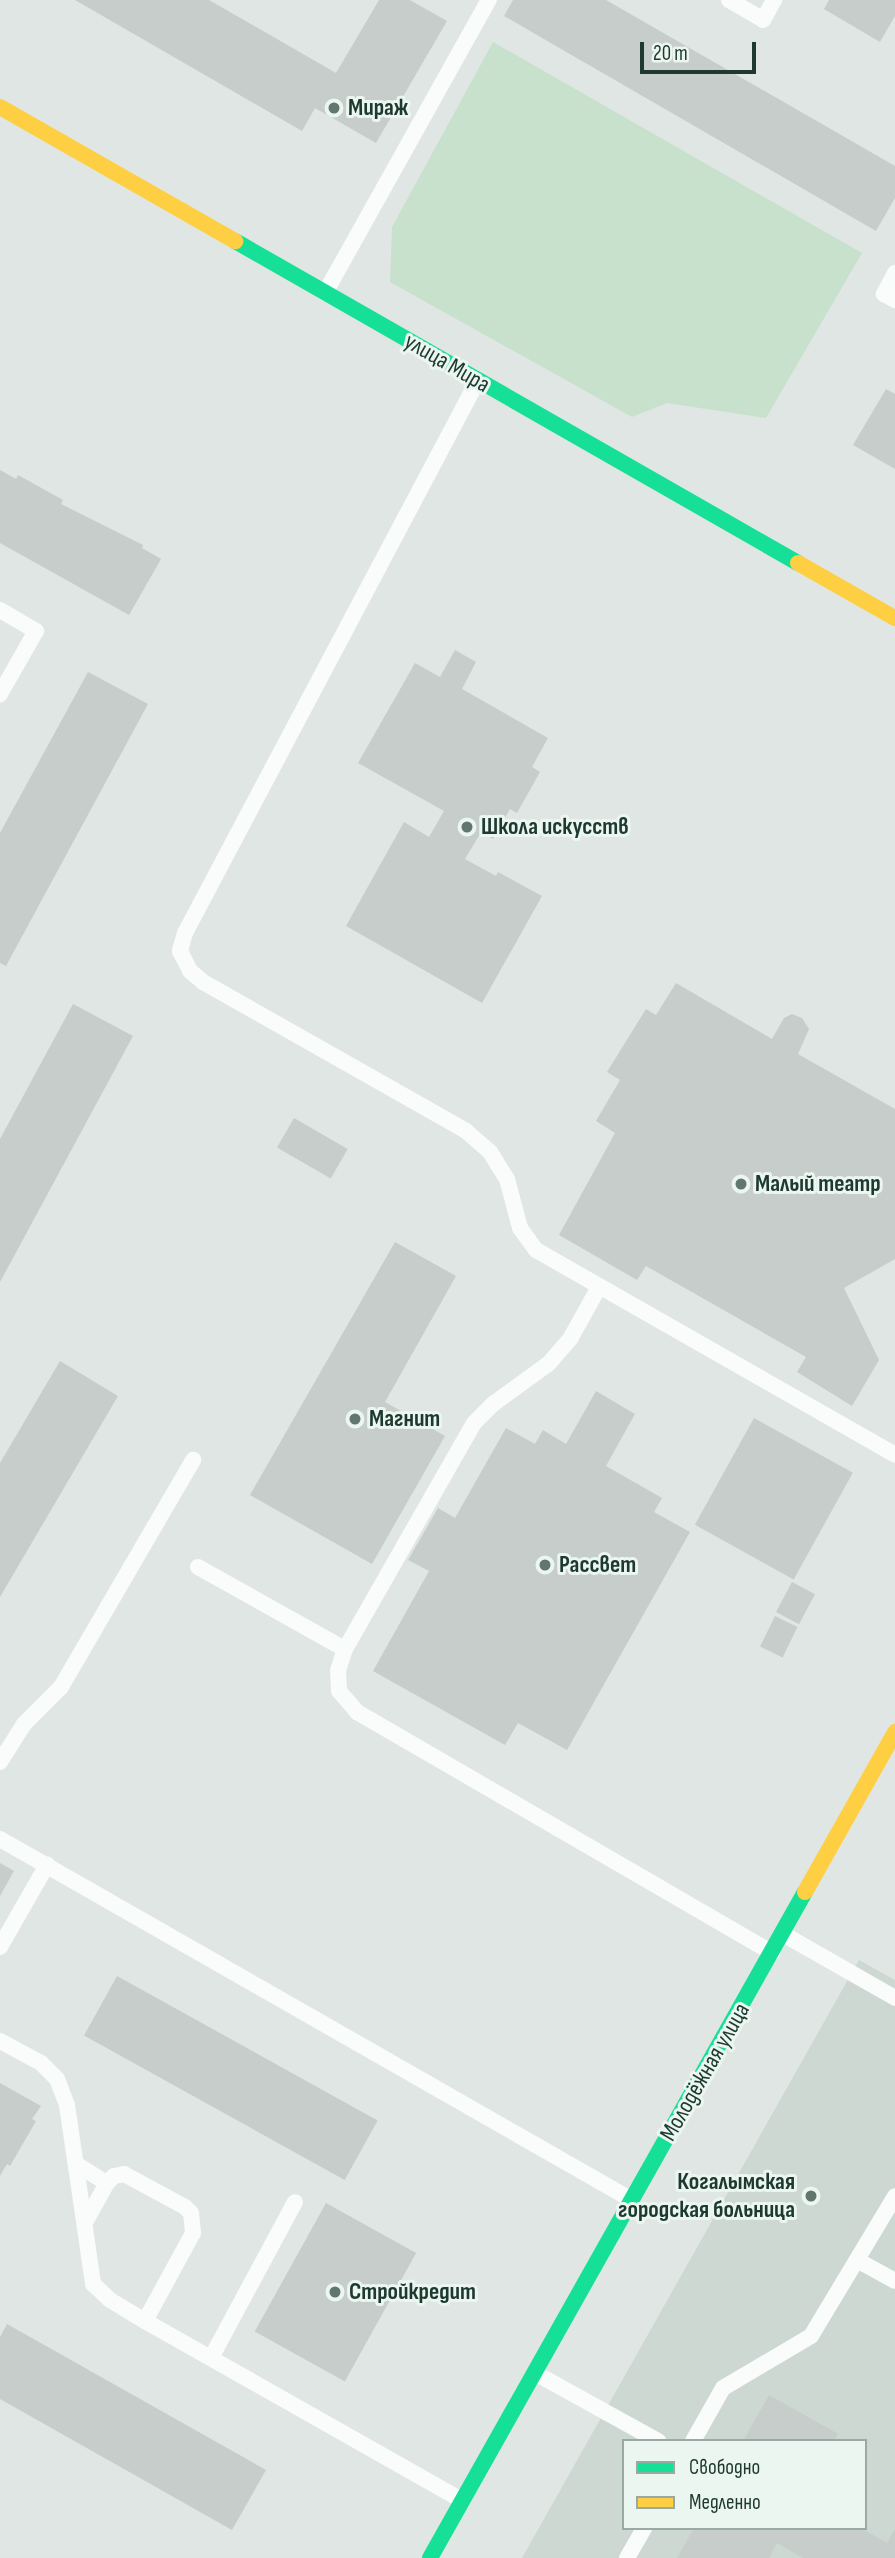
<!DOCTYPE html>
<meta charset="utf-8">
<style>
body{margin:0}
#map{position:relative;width:895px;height:2558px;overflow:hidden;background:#e0e6e3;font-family:"Sofia Sans Condensed",sans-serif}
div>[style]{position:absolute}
.built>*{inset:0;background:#cdd8d2}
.green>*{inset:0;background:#c7e1cd}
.building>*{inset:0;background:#c6cdca;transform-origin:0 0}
.lane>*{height:16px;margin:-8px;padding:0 8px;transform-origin:8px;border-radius:8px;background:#fafbfb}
.fast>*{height:16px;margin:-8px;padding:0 8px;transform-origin:8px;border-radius:8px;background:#16e098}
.slow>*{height:16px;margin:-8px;padding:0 8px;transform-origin:8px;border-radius:8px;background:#ffcf43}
.dots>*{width:19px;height:19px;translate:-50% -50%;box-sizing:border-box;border:4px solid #ecf6f1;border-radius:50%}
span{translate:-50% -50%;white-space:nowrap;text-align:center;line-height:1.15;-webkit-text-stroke:6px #ecf6f1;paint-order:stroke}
.poi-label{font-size:24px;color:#1d3930;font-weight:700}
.left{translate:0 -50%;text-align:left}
.right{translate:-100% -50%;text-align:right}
.street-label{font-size:24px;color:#1d3930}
.legend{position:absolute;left:622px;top:2439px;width:245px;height:91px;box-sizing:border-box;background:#ecf6f1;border:2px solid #99aaa4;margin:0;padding:9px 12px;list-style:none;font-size:21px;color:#1d3930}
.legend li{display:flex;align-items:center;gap:14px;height:35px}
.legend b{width:35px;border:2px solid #99aaa4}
.scale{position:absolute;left:640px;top:42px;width:116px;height:32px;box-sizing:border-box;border:4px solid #1d3930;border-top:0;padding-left:9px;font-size:21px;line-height:24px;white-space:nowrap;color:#1d3930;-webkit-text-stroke:5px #ecf6f1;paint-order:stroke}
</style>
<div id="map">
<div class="built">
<i style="clip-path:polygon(evenodd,859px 1960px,895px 1980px,895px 2558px,522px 2558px,859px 1960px,624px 2441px,865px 2441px,865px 2528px,624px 2528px,624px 2441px)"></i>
</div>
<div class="green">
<i style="clip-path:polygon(493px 42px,862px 253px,766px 418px,667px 403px,632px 417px,390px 282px,392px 227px)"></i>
</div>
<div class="building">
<i style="clip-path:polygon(75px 0,209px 0,336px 73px,379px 0,410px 0,447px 21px,376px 143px,315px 108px,302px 131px)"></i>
<i style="clip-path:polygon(513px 0,606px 0,895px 166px,895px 198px,876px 231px,504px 16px)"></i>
<i style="clip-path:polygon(829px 0,895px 0,895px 16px,880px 42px,824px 9px)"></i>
<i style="clip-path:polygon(886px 389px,895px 394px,895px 469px,853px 445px)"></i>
<i style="clip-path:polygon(0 470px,16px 479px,18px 475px,63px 500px,61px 504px,143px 545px,142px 548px,161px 559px,129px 615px,0 543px)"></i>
<i style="clip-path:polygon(455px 650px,476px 662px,462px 689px,548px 738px,532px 767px,540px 772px,517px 813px,510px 809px,493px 839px,481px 832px,465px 859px,496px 876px,498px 872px,542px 896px,482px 1003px,346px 926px,404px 822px,429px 837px,444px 811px,358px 763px,415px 663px,440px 677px)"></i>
<i style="clip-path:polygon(88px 672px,148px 704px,6px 966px,0 963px,0 833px)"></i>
<i style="clip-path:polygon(676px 983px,772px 1039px,784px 1018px,792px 1014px,802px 1018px,809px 1029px,798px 1054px,895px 1109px,895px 1259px,844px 1288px,879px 1360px,852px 1406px,797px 1372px,806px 1357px,646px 1266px,637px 1280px,559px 1235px,615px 1133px,596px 1121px,620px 1080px,607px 1072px,646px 1009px,656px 1015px)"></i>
<i style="clip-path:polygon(73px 1004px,133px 1036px,0 1282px,0 1139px)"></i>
<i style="left:294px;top:1118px;width:62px;height:34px;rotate:30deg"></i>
<i style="clip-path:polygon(395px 1242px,456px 1276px,385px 1402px,445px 1436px,372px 1564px,250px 1495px)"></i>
<i style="clip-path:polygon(60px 1361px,118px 1396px,0 1597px,0 1463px)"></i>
<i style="clip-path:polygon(596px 1391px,635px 1414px,606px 1466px,662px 1498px,654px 1512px,690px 1532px,567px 1750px,518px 1723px,505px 1745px,373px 1671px,429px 1571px,408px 1560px,438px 1508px,455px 1518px,506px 1428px,535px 1444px,543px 1430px,566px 1444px)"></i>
<i style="left:754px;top:1418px;width:113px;height:122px;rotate:29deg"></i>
<i style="left:792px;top:1582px;width:26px;height:34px;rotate:28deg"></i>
<i style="left:775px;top:1616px;width:25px;height:34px;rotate:26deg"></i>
<i style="clip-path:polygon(0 1863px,14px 1871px,0 1896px)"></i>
<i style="left:117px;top:1976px;width:298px;height:68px;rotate:29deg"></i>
<i style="clip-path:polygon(0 2083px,41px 2106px,32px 2119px,36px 2121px,10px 2166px,7px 2164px,0 2176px)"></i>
<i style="left:326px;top:2203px;width:103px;height:147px;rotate:29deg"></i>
<i style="clip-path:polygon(7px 2324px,266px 2470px,232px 2530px,0 2399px,0 2337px)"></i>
<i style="clip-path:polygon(769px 2395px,838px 2434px,834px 2441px,743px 2441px)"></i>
<i style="clip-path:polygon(694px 2528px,861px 2528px,887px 2543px,895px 2529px,895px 2558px,803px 2558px,777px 2543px,769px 2558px,677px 2558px)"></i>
</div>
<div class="lane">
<i style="left:729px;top:0;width:39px;rotate:30deg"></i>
<i style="left:763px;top:20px;width:23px;rotate:-61deg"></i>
<i style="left:895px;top:273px;width:24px;rotate:118deg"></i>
<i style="left:884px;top:294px;width:13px;rotate:29deg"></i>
<i style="left:325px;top:293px;width:336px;rotate:-60.8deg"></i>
<i style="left:478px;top:380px;width:626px;rotate:117.92deg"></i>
<i style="left:185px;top:933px;width:19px;rotate:106deg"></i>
<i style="left:180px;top:951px;width:22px;rotate:63deg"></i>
<i style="left:190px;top:971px;width:17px;rotate:40deg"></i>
<i style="left:203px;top:982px;width:302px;rotate:29.5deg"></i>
<i style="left:466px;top:1131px;width:32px;rotate:41deg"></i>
<i style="left:490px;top:1152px;width:32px;rotate:58deg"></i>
<i style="left:507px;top:1179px;width:51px;rotate:75.1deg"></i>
<i style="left:520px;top:1228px;width:27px;rotate:54deg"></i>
<i style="left:536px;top:1250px;width:413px;rotate:29.7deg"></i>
<i style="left:0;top:610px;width:42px;rotate:30.3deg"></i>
<i style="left:36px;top:631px;width:73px;rotate:119.7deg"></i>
<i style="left:599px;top:1287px;width:60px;rotate:119.1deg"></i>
<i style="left:570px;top:1339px;width:33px;rotate:131deg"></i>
<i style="left:548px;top:1364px;width:68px;rotate:144deg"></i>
<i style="left:493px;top:1404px;width:27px;rotate:135deg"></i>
<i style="left:474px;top:1423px;width:260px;rotate:119.7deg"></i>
<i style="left:345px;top:1649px;width:22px;rotate:108deg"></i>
<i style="left:338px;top:1670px;width:21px;rotate:87deg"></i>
<i style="left:339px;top:1691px;width:28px;rotate:49deg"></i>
<i style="left:357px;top:1712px;width:480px;rotate:30.1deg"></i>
<i style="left:198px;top:1567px;width:168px;rotate:29.2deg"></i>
<i style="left:0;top:1762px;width:45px;rotate:-57.7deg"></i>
<i style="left:24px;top:1724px;width:52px;rotate:-45deg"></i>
<i style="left:61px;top:1687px;width:263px;rotate:-59.8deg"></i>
<i style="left:0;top:1839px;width:728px;rotate:29.74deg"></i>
<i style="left:783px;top:1934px;width:129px;rotate:29.7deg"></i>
<i style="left:0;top:1947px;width:95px;rotate:-60.2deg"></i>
<i style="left:0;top:2041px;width:47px;rotate:28.2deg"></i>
<i style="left:41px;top:2063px;width:23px;rotate:45deg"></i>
<i style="left:57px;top:2079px;width:28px;rotate:69deg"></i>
<i style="left:67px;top:2105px;width:181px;rotate:81.7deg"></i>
<i style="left:93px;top:2284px;width:23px;rotate:43deg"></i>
<i style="left:110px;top:2300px;width:41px;rotate:31deg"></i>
<i style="left:145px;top:2321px;width:364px;rotate:29.5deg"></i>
<i style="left:76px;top:2164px;width:36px;rotate:32deg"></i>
<i style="left:86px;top:2221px;width:43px;rotate:-61.1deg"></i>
<i style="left:107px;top:2183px;width:10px;rotate:-45deg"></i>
<i style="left:114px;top:2176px;width:10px;rotate:-11deg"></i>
<i style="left:124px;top:2174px;width:69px;rotate:28.4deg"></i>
<i style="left:185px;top:2207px;width:8px;rotate:45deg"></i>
<i style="left:191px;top:2213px;width:20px;rotate:84deg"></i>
<i style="left:193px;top:2233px;width:100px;rotate:118.6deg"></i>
<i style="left:857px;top:2260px;width:43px;rotate:28.9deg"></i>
<i style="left:211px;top:2358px;width:177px;rotate:-61.7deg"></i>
<i style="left:535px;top:2373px;width:141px;rotate:28.9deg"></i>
<i style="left:693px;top:2441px;width:61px;rotate:-60.5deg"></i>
<i style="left:723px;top:2388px;width:102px;rotate:-30.6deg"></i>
<i style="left:811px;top:2336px;width:163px;rotate:-59deg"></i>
<i style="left:627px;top:2558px;width:34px;rotate:-60deg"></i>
</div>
<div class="fast">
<i style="left:235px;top:241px;width:649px;rotate:29.77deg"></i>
<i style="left:430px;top:2558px;width:764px;rotate:-60.62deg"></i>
</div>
<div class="slow">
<i style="left:0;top:107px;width:271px;rotate:29.7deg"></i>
<i style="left:798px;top:563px;width:112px;rotate:29.6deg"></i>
<i style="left:805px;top:1892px;width:184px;rotate:-60.6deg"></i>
</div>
<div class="dots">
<i style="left:334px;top:108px;background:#61766f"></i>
<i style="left:467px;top:827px;background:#61766f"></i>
<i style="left:741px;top:1184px;background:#61766f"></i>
<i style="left:355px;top:1419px;background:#61766f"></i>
<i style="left:545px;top:1565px;background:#61766f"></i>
<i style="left:811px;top:2196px;background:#61766f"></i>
<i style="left:335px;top:2292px;background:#61766f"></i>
</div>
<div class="poi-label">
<span class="left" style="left:348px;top:108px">Мираж</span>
<span class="left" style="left:481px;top:827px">Школа искусств</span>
<span class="left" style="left:755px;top:1184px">Малый театр</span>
<span class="left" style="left:369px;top:1419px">Магнит</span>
<span class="left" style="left:559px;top:1565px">Рассвет</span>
<span class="right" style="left:795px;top:2196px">Когалымская<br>городская больница</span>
<span class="left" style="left:349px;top:2292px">Стройкредит</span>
</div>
<div class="street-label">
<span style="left:447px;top:363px;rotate:30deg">улица Мира</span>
<span style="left:705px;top:2072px;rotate:-60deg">Молодёжная улица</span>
</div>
<ul class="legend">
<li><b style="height:9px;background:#16e098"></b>Свободно</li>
<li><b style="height:9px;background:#ffcf43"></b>Медленно</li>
</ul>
<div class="scale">20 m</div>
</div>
